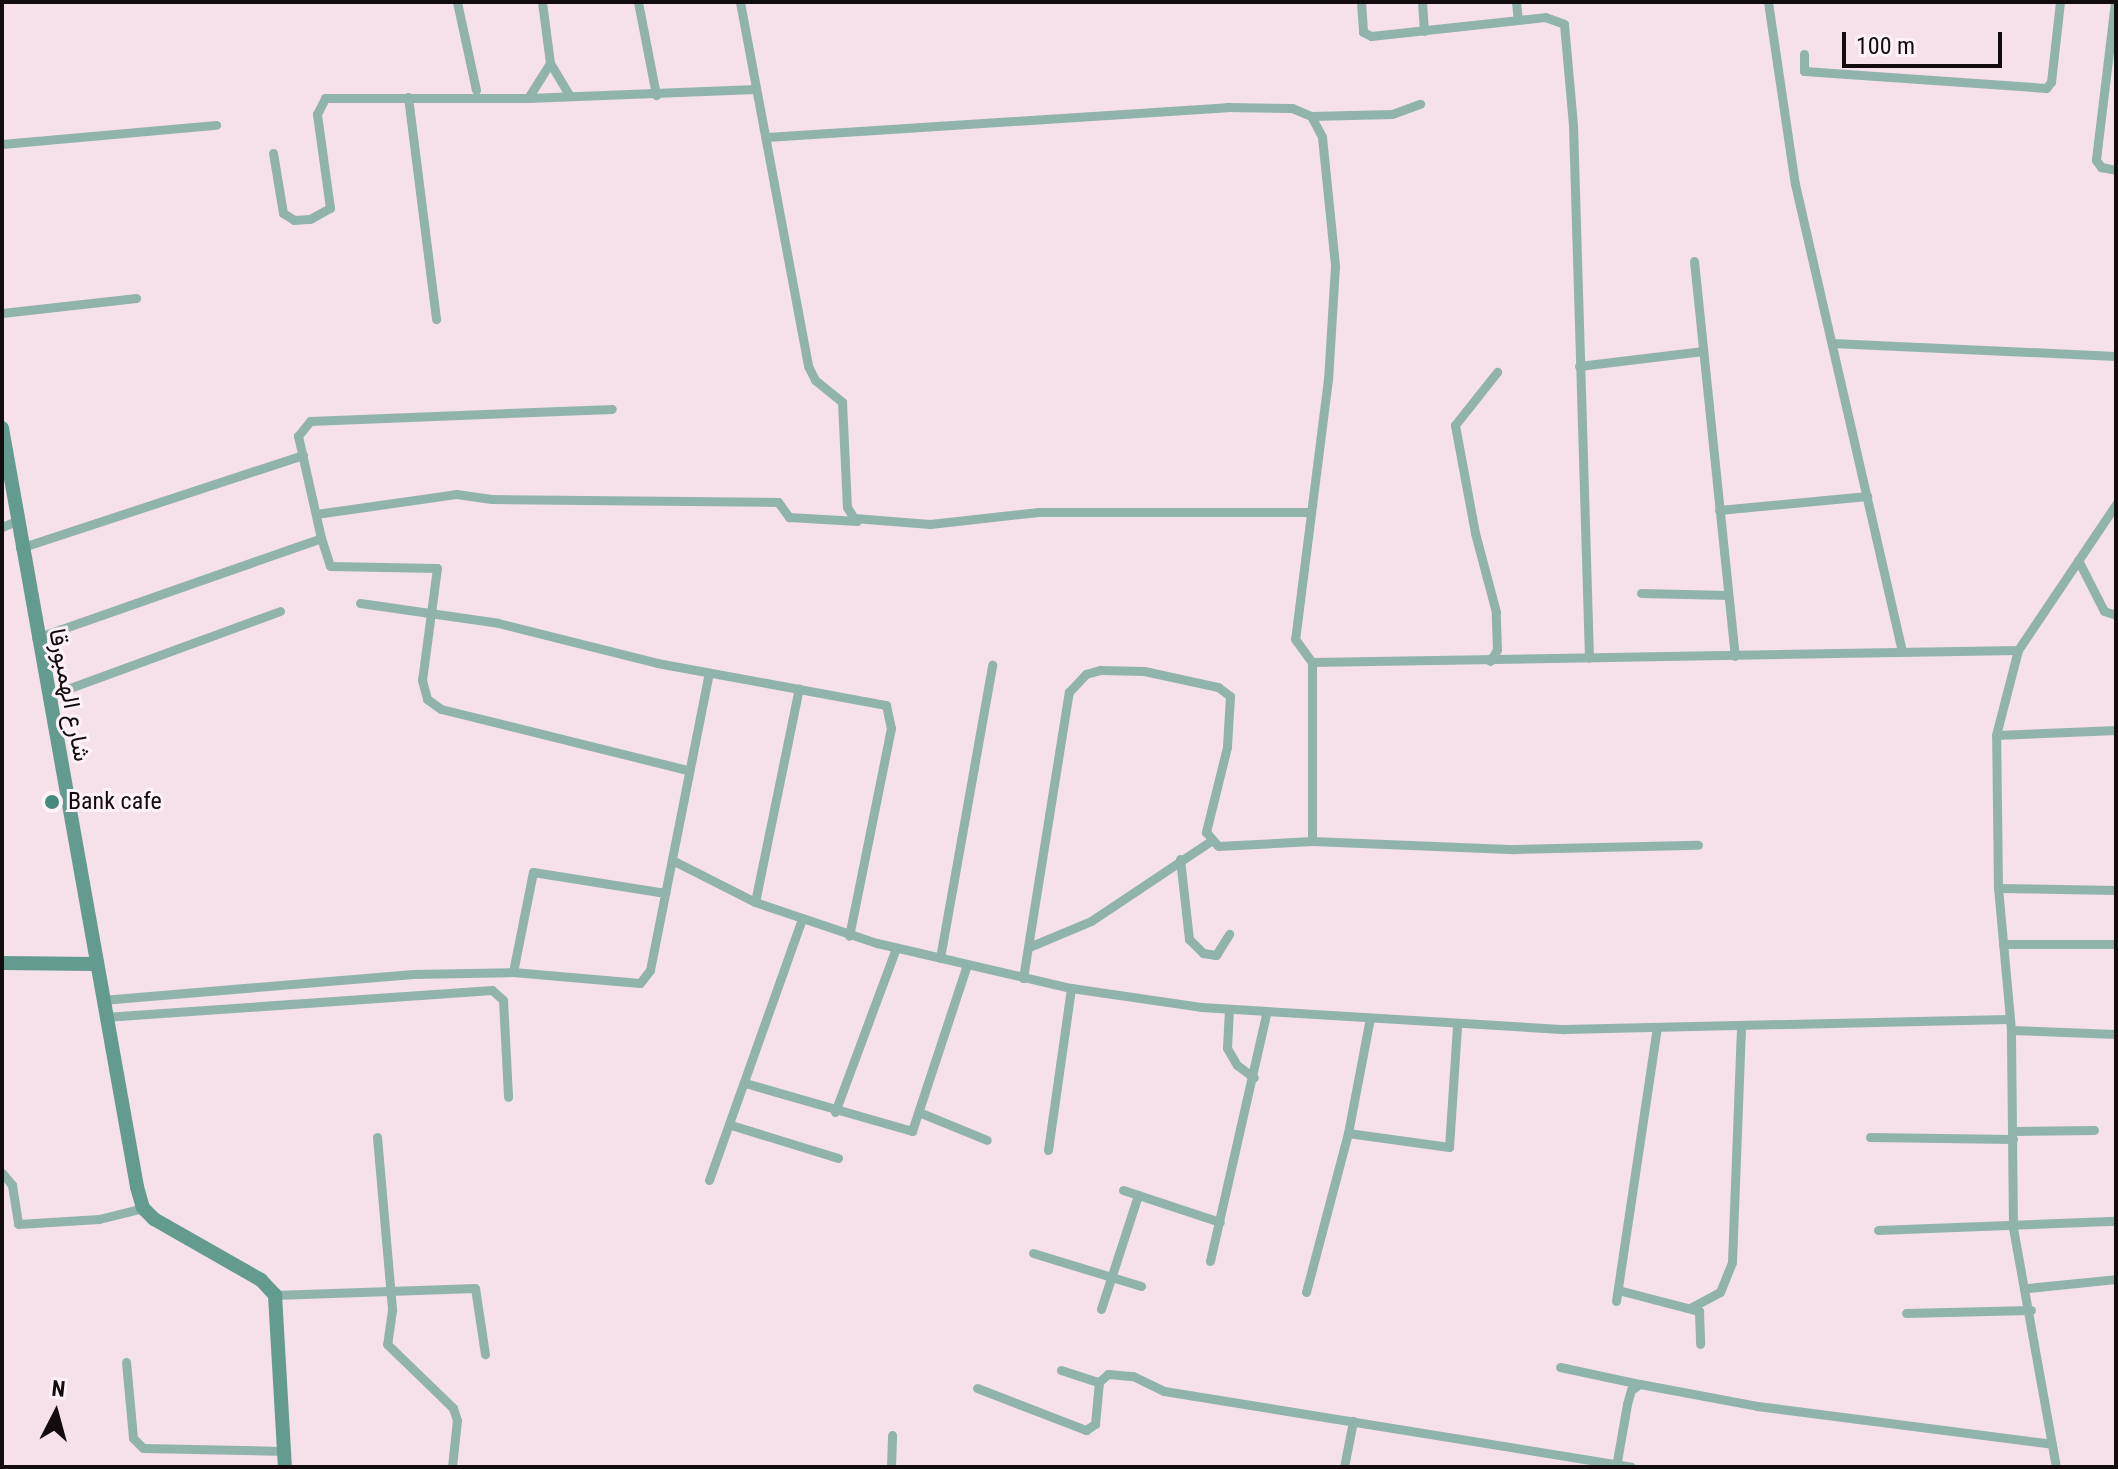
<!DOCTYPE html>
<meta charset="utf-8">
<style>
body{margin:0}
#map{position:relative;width:2118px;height:1469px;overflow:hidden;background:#f6e1eb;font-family:"Roboto Condensed",Vazirmatn,sans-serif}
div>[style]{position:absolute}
.street>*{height:9px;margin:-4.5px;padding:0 4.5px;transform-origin:4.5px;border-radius:4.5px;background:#90b4ac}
.secondary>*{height:14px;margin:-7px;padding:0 7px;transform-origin:7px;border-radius:7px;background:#639b8f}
.dots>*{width:22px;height:22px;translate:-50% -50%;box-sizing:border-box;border:4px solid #fef1f7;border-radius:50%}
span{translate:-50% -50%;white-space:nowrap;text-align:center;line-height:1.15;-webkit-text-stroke:6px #fef1f7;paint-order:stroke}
.street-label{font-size:24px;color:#120c0f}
.poi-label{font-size:24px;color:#120c0f}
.left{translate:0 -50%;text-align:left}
.frame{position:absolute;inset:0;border:4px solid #120c0f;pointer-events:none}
.north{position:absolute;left:16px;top:1373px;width:80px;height:80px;-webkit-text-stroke:6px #fef1f7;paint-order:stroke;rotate:6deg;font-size:22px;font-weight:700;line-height:32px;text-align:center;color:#120c0f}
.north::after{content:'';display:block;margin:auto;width:28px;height:36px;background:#120c0f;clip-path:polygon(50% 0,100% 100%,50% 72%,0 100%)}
.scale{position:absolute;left:1842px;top:32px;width:160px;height:36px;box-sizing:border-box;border:4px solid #120c0f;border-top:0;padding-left:10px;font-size:24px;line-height:28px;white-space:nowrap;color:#120c0f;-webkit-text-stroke:6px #fef1f7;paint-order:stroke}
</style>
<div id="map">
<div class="street">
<i style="left:457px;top:2px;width:90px;rotate:77.8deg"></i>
<i style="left:542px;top:2px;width:62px;rotate:82.5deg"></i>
<i style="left:550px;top:63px;width:37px;rotate:59deg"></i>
<i style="left:638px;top:2px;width:95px;rotate:79deg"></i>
<i style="left:740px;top:2px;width:370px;rotate:79.4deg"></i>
<i style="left:808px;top:366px;width:16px;rotate:63deg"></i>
<i style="left:815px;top:380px;width:35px;rotate:39deg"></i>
<i style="left:842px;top:402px;width:105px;rotate:87.3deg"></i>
<i style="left:847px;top:507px;width:13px;rotate:58deg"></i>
<i style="left:854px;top:518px;width:76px;rotate:4.5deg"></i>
<i style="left:930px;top:524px;width:109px;rotate:-6.3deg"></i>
<i style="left:1038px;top:512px;width:271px"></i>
<i style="left:1361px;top:2px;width:30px;rotate:86deg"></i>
<i style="left:1363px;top:32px;width:9px;rotate:27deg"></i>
<i style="left:1371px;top:36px;width:175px;rotate:-6.2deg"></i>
<i style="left:1545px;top:17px;width:20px;rotate:20deg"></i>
<i style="left:1564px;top:24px;width:101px;rotate:84.9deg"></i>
<i style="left:1573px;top:125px;width:533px;rotate:88.28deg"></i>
<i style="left:1422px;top:2px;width:29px;rotate:86deg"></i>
<i style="left:1516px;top:2px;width:18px;rotate:84deg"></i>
<i style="left:1768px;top:2px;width:184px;rotate:81.6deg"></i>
<i style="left:1795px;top:184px;width:479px;rotate:77.1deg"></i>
<i style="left:2115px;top:2px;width:159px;rotate:96.9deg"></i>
<i style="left:2096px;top:160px;width:9px;rotate:54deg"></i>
<i style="left:2101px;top:167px;width:15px;rotate:11deg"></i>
<i style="left:1804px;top:54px;width:17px;rotate:90deg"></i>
<i style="left:1804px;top:71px;width:243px;rotate:4deg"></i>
<i style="left:2046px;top:88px;width:8px;rotate:-50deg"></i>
<i style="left:2051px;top:82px;width:81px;rotate:-83.6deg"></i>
<i style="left:408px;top:97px;width:224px;rotate:82.8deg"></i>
<i style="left:528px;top:98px;width:41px;rotate:-57.8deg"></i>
<i style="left:1311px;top:116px;width:81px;rotate:-1.4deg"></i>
<i style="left:1392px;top:114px;width:30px;rotate:-20deg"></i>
<i style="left:767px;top:137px;width:461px;rotate:-3.7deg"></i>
<i style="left:1227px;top:107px;width:65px;rotate:0.9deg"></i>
<i style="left:1292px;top:108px;width:21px;rotate:23deg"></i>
<i style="left:1311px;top:116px;width:24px;rotate:62deg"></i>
<i style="left:1322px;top:137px;width:130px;rotate:84.2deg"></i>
<i style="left:1335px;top:266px;width:113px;rotate:93.5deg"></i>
<i style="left:1328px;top:379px;width:262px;rotate:97.2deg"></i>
<i style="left:1295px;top:639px;width:29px;rotate:54deg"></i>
<i style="left:1312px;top:662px;width:706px;rotate:-0.97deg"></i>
<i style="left:2px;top:144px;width:215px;rotate:-5.1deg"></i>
<i style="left:273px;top:153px;width:61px;rotate:80.5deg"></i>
<i style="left:283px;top:213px;width:13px;rotate:32deg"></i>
<i style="left:294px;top:220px;width:16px;rotate:-4deg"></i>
<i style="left:310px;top:219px;width:23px;rotate:-29deg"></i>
<i style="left:330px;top:208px;width:95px;rotate:-97.9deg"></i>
<i style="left:317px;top:114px;width:18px;rotate:-63deg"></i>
<i style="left:325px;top:98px;width:203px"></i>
<i style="left:528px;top:98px;width:227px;rotate:-2.3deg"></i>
<i style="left:1694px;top:261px;width:397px;rotate:84.1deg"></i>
<i style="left:2px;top:313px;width:135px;rotate:-6.4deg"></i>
<i style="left:1832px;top:343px;width:284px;rotate:2.6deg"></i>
<i style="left:1579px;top:366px;width:125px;rotate:-6.9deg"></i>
<i style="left:1719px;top:510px;width:149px;rotate:-5.4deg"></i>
<i style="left:316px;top:514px;width:141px;rotate:-8.1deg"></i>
<i style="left:456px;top:494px;width:36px;rotate:8deg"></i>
<i style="left:492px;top:499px;width:286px;rotate:0.6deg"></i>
<i style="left:778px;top:502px;width:19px;rotate:54deg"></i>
<i style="left:789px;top:517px;width:68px;rotate:3.4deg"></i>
<i style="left:2px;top:527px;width:15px;rotate:-23deg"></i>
<i style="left:321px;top:538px;width:105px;rotate:-102.7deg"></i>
<i style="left:298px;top:436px;width:19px;rotate:-51deg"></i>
<i style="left:310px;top:421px;width:302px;rotate:-2.3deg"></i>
<i style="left:20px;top:548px;width:298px;rotate:-18.2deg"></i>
<i style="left:2078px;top:560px;width:57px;rotate:63deg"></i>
<i style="left:2104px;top:611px;width:13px;rotate:18deg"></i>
<i style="left:1641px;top:593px;width:87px;rotate:1.3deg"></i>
<i style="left:360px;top:603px;width:139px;rotate:8.2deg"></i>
<i style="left:498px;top:623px;width:164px;rotate:14.1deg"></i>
<i style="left:657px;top:663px;width:233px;rotate:10.4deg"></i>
<i style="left:886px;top:705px;width:24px;rotate:78deg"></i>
<i style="left:891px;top:728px;width:212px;rotate:101.4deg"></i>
<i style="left:36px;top:638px;width:302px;rotate:-19.3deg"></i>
<i style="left:321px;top:538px;width:29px;rotate:72deg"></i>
<i style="left:330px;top:566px;width:107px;rotate:1.1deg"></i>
<i style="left:437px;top:568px;width:113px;rotate:97.6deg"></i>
<i style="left:422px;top:680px;width:20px;rotate:75deg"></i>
<i style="left:427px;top:699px;width:17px;rotate:36deg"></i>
<i style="left:441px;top:709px;width:254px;rotate:13.9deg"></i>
<i style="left:1490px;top:661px;width:13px;rotate:-58deg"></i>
<i style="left:1497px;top:650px;width:38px;rotate:-92deg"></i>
<i style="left:1496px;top:612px;width:82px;rotate:-104.9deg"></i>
<i style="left:1475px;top:533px;width:110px;rotate:-100.5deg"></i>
<i style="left:1455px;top:425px;width:68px;rotate:-51.6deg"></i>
<i style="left:1312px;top:662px;width:179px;rotate:90deg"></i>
<i style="left:48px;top:696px;width:247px;rotate:-20.1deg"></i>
<i style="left:1996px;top:735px;width:120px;rotate:-2.4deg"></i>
<i style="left:1180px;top:859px;width:81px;rotate:83.6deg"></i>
<i style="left:1189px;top:939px;width:20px;rotate:45deg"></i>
<i style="left:1203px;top:953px;width:13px;rotate:9deg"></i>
<i style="left:1216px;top:955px;width:25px;rotate:-58deg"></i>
<i style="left:672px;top:860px;width:93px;rotate:26.8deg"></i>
<i style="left:755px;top:902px;width:129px;rotate:18.6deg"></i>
<i style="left:877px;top:943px;width:199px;rotate:13.1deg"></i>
<i style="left:1071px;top:988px;width:131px;rotate:8.3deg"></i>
<i style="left:1201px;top:1007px;width:364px;rotate:3.5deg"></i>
<i style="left:1564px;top:1029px;width:444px;rotate:-1.3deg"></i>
<i style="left:1998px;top:888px;width:118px;rotate:1deg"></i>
<i style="left:755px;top:902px;width:218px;rotate:-78.4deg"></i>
<i style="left:2003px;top:944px;width:113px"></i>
<i style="left:1029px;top:947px;width:67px;rotate:-22.8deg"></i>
<i style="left:1091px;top:921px;width:144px;rotate:-33.7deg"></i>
<i style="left:940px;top:958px;width:298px;rotate:-79.9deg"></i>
<i style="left:513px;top:972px;width:102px;rotate:-78.7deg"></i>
<i style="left:533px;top:872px;width:134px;rotate:9deg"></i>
<i style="left:1023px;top:978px;width:290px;rotate:-80.9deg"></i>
<i style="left:1069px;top:692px;width:25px;rotate:-47deg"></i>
<i style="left:1086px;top:674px;width:15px;rotate:-16deg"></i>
<i style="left:1100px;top:670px;width:44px;rotate:1.3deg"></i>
<i style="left:1144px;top:671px;width:76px;rotate:12.2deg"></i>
<i style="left:1218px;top:687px;width:15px;rotate:37deg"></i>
<i style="left:1230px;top:696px;width:51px;rotate:93.4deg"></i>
<i style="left:1227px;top:747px;width:88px;rotate:103.9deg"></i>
<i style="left:1206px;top:832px;width:18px;rotate:49deg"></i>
<i style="left:1218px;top:846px;width:94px;rotate:-3deg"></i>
<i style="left:1312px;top:841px;width:203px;rotate:2.3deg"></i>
<i style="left:1515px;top:849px;width:183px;rotate:-1.3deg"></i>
<i style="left:102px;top:1000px;width:312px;rotate:-4.8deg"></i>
<i style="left:413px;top:974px;width:100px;rotate:-1.1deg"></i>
<i style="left:513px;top:972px;width:127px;rotate:5deg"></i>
<i style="left:640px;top:983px;width:16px;rotate:-52deg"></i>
<i style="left:650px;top:970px;width:303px;rotate:-78.8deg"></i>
<i style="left:1229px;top:1009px;width:39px;rotate:93deg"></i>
<i style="left:1227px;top:1048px;width:20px;rotate:60deg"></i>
<i style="left:1237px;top:1065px;width:21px;rotate:37deg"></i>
<i style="left:105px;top:1017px;width:388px;rotate:-4deg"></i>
<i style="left:492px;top:990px;width:15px;rotate:42deg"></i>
<i style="left:503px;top:1000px;width:97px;rotate:87deg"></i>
<i style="left:2011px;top:1030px;width:105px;rotate:2.2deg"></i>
<i style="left:745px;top:1083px;width:174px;rotate:16deg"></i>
<i style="left:912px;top:1131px;width:175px;rotate:-71.7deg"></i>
<i style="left:835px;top:1112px;width:175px;rotate:-69.6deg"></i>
<i style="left:921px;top:1113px;width:71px;rotate:22.2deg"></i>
<i style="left:731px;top:1125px;width:112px;rotate:17.1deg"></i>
<i style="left:2013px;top:1131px;width:81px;rotate:-0.7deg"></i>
<i style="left:1348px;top:1133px;width:102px;rotate:7.9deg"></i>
<i style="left:1449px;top:1147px;width:122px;rotate:-86.2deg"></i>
<i style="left:377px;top:1137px;width:174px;rotate:85deg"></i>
<i style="left:392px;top:1310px;width:34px;rotate:98deg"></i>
<i style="left:387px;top:1344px;width:92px;rotate:44.1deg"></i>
<i style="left:453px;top:1408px;width:13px;rotate:72deg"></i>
<i style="left:457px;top:1420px;width:47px;rotate:96.1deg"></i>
<i style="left:1870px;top:1137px;width:143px;rotate:0.8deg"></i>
<i style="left:1048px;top:1150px;width:164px;rotate:-81.9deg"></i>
<i style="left:2px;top:1173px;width:16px;rotate:50deg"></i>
<i style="left:12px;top:1185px;width:39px;rotate:81deg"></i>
<i style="left:18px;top:1224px;width:81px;rotate:-3.5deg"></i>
<i style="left:99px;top:1219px;width:45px;rotate:-14deg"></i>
<i style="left:709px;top:1180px;width:277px;rotate:-70.4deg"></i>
<i style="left:1123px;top:1190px;width:102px;rotate:18.3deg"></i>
<i style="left:1878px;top:1230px;width:238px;rotate:-2.2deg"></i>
<i style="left:1033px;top:1253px;width:113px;rotate:17deg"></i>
<i style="left:1210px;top:1261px;width:256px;rotate:-77.2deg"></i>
<i style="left:2028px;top:1288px;width:88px;rotate:-5.8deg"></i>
<i style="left:1618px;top:1290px;width:84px;rotate:14.5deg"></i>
<i style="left:1699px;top:1311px;width:33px;rotate:88deg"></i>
<i style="left:1306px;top:1292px;width:164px;rotate:-75.2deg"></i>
<i style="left:1348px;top:1133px;width:117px;rotate:-79.2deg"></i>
<i style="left:275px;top:1295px;width:200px;rotate:-2deg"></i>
<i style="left:475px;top:1288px;width:67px;rotate:81.4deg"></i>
<i style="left:1616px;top:1301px;width:276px;rotate:-81.5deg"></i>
<i style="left:1690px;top:1308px;width:34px;rotate:-28deg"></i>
<i style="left:1720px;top:1292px;width:32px;rotate:-68deg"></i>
<i style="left:1732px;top:1262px;width:235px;rotate:-87.8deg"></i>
<i style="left:1101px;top:1309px;width:120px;rotate:-72deg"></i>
<i style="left:1906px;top:1313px;width:125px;rotate:-1.4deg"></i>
<i style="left:126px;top:1362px;width:76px;rotate:84.7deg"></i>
<i style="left:133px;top:1438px;width:14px;rotate:45deg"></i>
<i style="left:143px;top:1448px;width:141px;rotate:1.2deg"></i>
<i style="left:1560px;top:1367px;width:82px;rotate:12deg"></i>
<i style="left:1061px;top:1370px;width:40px;rotate:18deg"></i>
<i style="left:1099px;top:1382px;width:12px;rotate:-42deg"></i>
<i style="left:1108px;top:1374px;width:25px;rotate:5deg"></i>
<i style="left:1133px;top:1376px;width:34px;rotate:26deg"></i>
<i style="left:1164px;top:1391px;width:473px;rotate:9.2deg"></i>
<i style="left:977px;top:1388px;width:117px;rotate:21.1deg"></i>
<i style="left:1086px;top:1430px;width:11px;rotate:-34deg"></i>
<i style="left:1095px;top:1424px;width:42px;rotate:-84.6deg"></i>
<i style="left:1617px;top:1461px;width:58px;rotate:-80deg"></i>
<i style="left:1627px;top:1404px;width:15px;rotate:-74deg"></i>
<i style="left:1631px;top:1390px;width:11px;rotate:-34deg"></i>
<i style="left:1640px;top:1384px;width:119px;rotate:10.6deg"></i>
<i style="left:1757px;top:1406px;width:297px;rotate:7.3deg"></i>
<i style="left:891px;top:1467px;width:32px;rotate:-88deg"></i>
<i style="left:1344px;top:1467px;width:47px;rotate:-78.9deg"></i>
<i style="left:2056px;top:1467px;width:243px;rotate:-100.2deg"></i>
<i style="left:2013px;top:1228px;width:198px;rotate:-90.6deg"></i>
<i style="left:2011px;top:1030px;width:143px;rotate:-95.2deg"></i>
<i style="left:1998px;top:888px;width:153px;rotate:-90.7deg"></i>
<i style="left:1996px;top:735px;width:88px;rotate:-75.5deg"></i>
<i style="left:2018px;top:650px;width:176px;rotate:-56.1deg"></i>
</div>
<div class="secondary">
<i style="left:2px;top:428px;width:771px;rotate:79.91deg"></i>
<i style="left:137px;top:1187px;width:22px;rotate:74deg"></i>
<i style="left:143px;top:1208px;width:16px;rotate:45deg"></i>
<i style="left:154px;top:1219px;width:123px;rotate:29.7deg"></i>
<i style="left:261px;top:1280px;width:21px;rotate:47deg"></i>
<i style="left:275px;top:1295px;width:172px;rotate:86.7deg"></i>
<i style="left:2px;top:963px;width:93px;rotate:0.6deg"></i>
</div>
<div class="dots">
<i style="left:52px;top:802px;background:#468a7d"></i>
</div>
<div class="street-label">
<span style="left:69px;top:695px;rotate:79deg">شارع الهمبورقا</span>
</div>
<div class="poi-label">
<span class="left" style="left:68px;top:802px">Bank cafe</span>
</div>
<div class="frame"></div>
<div class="north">N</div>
<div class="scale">100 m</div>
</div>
